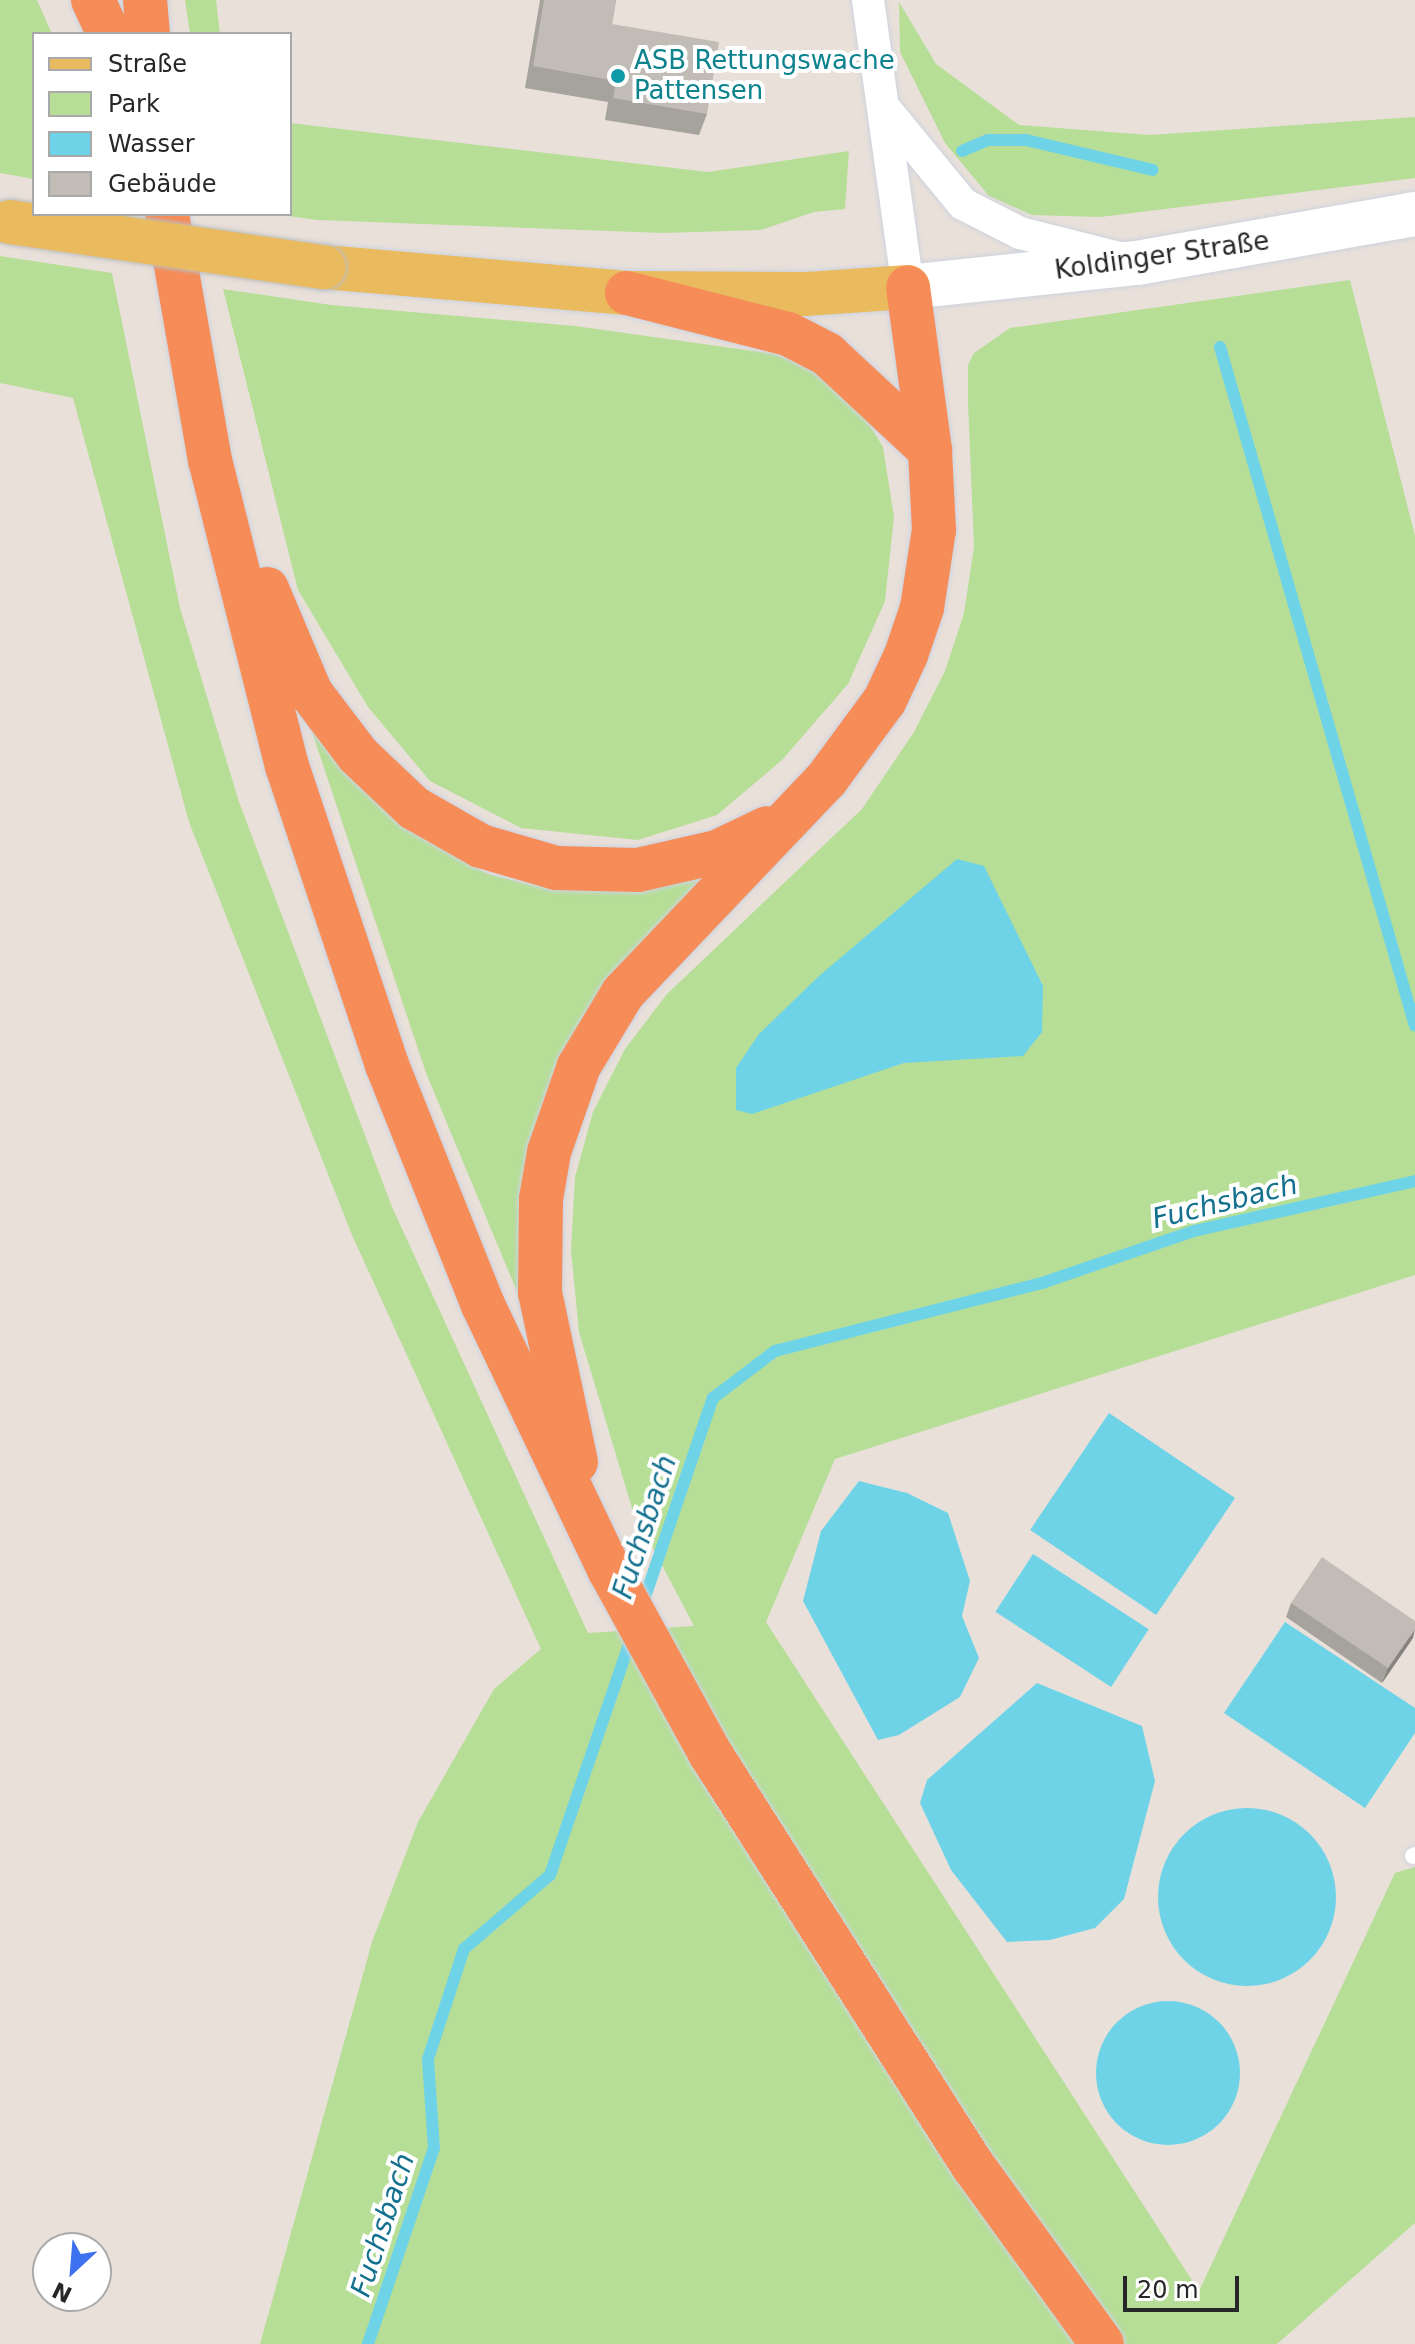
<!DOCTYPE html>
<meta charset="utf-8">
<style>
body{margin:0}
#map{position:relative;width:1415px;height:2344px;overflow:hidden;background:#e9e0d9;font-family:"DejaVu Sans",sans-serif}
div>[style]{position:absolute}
.green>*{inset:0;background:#b6de97}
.water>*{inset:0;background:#6fd3e8;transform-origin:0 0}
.round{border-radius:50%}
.stream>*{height:12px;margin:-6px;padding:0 6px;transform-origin:6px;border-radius:6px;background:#6fd3e8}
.roads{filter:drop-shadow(0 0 2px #ced3e0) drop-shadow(0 0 2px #ced3e0)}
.lane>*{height:16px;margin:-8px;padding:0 8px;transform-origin:8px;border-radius:8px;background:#fff}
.street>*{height:32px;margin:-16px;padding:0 16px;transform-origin:16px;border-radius:16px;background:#fff}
.secondary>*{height:44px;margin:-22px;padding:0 22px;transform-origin:22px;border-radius:22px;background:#fff}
.primary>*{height:44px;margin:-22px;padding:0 22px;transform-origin:22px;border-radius:22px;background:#e9bb5e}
.highway>*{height:44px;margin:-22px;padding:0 22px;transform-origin:22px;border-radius:22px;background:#f68c57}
.bridges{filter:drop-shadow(0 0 2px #bebebe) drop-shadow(0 0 2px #bebebe)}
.primary-bridge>*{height:44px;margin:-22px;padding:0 22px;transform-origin:22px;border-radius:22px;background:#e9bb5e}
.wall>*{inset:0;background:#a6a29c}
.shaded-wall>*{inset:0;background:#87847f}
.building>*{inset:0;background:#c1bcb5}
.dots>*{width:22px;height:22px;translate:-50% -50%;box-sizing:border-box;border:4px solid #fff;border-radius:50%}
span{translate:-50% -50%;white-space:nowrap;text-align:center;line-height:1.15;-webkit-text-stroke:8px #fff;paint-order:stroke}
.culture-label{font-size:26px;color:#0d838f}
.left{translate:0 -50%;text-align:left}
.street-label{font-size:26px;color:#272727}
.water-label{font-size:28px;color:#13708f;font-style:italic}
.legend{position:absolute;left:32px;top:32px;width:260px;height:184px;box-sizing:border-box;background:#fff;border:2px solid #a9a9a9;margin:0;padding:10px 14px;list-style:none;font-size:24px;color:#272727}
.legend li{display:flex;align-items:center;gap:16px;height:40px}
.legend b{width:40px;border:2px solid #a9a9a9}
.north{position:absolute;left:32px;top:2232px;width:80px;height:80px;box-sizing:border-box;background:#fff;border:2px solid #a9a9a9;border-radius:50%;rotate:206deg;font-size:22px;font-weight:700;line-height:32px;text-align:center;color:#272727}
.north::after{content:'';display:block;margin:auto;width:28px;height:36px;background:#3e71f0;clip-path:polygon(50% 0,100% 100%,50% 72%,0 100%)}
.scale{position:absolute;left:1123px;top:2276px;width:116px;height:36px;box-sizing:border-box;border:4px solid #272727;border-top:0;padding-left:10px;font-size:24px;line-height:28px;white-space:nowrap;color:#272727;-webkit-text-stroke:6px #fff;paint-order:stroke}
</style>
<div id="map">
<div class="green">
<i style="clip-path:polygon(0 0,37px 0,52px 34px,34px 34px,34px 179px,0 173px)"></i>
<i style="clip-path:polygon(185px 0,216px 0,220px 34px,190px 34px)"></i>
<i style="clip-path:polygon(899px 2px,936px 64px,1019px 125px,1149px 135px,1415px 117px,1415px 178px,1100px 217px,1032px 215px,989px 196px,945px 143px,900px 52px)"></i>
<i style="clip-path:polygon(290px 123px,708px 172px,849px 151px,845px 209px,814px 212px,761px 230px,663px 233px,317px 220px,274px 214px,290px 214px)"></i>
<i style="clip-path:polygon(0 256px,112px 273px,180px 608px,239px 802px,392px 1207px,588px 1633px,694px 1626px,632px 1508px,579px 1332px,571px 1250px,575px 1177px,593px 1112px,625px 1049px,667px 994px,862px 809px,914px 732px,945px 671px,964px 613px,974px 547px,968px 403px,968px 365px,974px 353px,1010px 328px,1350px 280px,1415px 536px,1415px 1275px,835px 1459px,766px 1622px,1199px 2291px,1395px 1873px,1415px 1867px,1415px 2223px,1277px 2344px,260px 2344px,372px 1942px,418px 1822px,494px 1689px,541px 1649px,352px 1235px,189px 822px,73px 398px,0 383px)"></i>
<i style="clip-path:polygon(223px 289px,331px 305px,575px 326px,775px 354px,812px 369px,851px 395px,883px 447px,894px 517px,885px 601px,848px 684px,782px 760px,717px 815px,638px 840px,521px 828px,430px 781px,368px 707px,298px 590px)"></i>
<i style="clip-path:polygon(303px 705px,402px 824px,488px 874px,536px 886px,594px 890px,718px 864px,581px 1022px,546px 1092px,525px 1164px,518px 1248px,523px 1306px,426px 1073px)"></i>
</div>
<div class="water">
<i style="clip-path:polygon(957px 859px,984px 866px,1043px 986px,1042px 1032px,1023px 1056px,904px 1063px,752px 1114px,736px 1110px,736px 1068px,759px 1034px,819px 976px)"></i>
<i style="left:1109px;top:1413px;width:152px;height:141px;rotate:34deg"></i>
<i style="clip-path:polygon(859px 1481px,907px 1493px,948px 1513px,970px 1581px,962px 1616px,979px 1658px,960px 1697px,899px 1735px,878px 1740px,803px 1601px,821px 1531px)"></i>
<i style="left:1033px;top:1554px;width:138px;height:69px;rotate:33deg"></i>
<i style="clip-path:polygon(1285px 1622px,1415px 1708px,1415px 1733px,1365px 1808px,1224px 1713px)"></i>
<i style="clip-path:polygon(1037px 1683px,1142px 1726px,1155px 1781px,1124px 1899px,1095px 1928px,1050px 1940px,1007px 1942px,951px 1870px,920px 1803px,927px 1780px)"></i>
<i class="round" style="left:1158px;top:1808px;width:178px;height:178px"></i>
<i class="round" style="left:1096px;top:2001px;width:144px;height:144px"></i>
</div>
<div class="stream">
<i style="left:962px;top:151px;width:28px;rotate:-23deg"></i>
<i style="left:988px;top:140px;width:38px"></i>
<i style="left:1026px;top:140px;width:130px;rotate:13.3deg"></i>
<i style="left:1220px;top:347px;width:706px;rotate:73.98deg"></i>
<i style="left:642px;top:1606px;width:220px;rotate:-71.2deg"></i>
<i style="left:713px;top:1398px;width:78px;rotate:-37.2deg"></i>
<i style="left:775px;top:1351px;width:276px;rotate:-14.3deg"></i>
<i style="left:1042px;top:1283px;width:161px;rotate:-18.9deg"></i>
<i style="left:1194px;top:1231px;width:227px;rotate:-12.7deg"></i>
<i style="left:368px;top:2344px;width:207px;rotate:-71.4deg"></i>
<i style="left:434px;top:2148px;width:89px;rotate:-93.9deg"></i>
<i style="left:428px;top:2059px;width:116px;rotate:-71.9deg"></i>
<i style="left:464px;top:1949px;width:113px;rotate:-40.7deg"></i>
<i style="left:550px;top:1875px;width:254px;rotate:-71.1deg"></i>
</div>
<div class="roads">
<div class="lane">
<i style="left:1413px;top:1856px;width:2px;rotate:-27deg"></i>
</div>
<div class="street">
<i style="left:868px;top:0;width:290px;rotate:82.1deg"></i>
<i style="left:885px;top:109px;width:123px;rotate:50.6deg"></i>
<i style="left:963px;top:204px;width:64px;rotate:27deg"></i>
<i style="left:1020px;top:233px;width:102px;rotate:14.2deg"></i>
</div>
<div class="secondary">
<i style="left:908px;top:287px;width:230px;rotate:-6deg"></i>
<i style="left:1137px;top:263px;width:282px;rotate:-10deg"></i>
</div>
<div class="primary">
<i style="left:324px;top:267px;width:304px;rotate:4.9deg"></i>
<i style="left:627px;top:293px;width:179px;rotate:0.3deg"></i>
<i style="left:806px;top:294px;width:102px;rotate:-3.9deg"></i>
</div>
<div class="highway">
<i style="left:93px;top:0;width:38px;rotate:65deg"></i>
<i style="left:145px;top:0;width:34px;rotate:85deg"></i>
<i style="left:167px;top:214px;width:250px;rotate:80.1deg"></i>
<i style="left:210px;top:460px;width:316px;rotate:75.9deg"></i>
<i style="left:287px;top:766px;width:315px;rotate:71.5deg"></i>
<i style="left:387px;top:1065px;width:258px;rotate:68.2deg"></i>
<i style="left:483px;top:1305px;width:295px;rotate:64.5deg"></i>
<i style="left:610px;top:1571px;width:208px;rotate:61.2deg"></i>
<i style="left:710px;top:1753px;width:491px;rotate:57.5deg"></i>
<i style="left:974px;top:2167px;width:218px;rotate:54.1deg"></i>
<i style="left:627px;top:293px;width:166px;rotate:14.3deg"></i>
<i style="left:788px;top:334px;width:44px;rotate:27.1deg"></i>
<i style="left:827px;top:354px;width:141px;rotate:43deg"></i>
<i style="left:267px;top:589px;width:113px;rotate:67.1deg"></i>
<i style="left:311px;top:693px;width:78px;rotate:52.8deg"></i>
<i style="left:358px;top:755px;width:77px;rotate:43.4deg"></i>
<i style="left:414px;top:808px;width:77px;rotate:29.6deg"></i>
<i style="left:481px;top:846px;width:78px;rotate:16.3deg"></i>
<i style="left:556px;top:868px;width:82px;rotate:1.4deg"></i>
<i style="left:638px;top:870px;width:81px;rotate:-12.8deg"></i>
<i style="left:717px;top:852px;width:55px;rotate:-25.6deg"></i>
<i style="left:576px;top:1462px;width:173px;rotate:-102deg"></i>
<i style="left:540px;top:1293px;width:94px;rotate:-89.4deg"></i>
<i style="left:541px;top:1199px;width:48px;rotate:-80.3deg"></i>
<i style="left:549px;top:1152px;width:91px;rotate:-70.8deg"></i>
<i style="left:579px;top:1066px;width:85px;rotate:-58.9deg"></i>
<i style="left:623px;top:993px;width:294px;rotate:-46.4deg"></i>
<i style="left:826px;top:780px;width:99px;rotate:-53.6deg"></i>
<i style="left:885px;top:700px;width:50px;rotate:-65deg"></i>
<i style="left:906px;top:655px;width:50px;rotate:-71.2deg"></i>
<i style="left:922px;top:608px;width:79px;rotate:-81.3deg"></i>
<i style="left:934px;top:530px;width:80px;rotate:-92.9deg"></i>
<i style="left:930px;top:450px;width:164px;rotate:-97.7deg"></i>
</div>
</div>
<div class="bridges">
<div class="primary-bridge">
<i style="left:10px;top:222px;width:317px;rotate:8.2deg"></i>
</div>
</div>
<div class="wall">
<i style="clip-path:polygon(540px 0,616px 0,612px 24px,707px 114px,699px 135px,605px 120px,608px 102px,525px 88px)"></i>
<i style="clip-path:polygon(1291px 1603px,1413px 1638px,1382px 1683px,1286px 1617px)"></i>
</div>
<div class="shaded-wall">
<i style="clip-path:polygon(1415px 1629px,1413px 1638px,1382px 1683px,1388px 1668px)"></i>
</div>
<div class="building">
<i style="clip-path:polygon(544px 0,616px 0,612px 24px,719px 42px,707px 114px,613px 98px,616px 81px,533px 66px)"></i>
<i style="clip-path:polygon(1322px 1557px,1415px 1621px,1415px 1629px,1388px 1668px,1291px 1603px)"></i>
</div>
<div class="dots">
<i style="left:618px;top:76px;background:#0f9aa8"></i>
</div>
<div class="culture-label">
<span class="left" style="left:634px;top:76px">ASB Rettungswache<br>Pattensen</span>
</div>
<div class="street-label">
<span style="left:1162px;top:256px;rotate:-8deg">Koldinger Straße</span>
</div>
<div class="water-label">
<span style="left:1225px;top:1202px;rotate:-14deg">Fuchsbach</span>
<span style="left:645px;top:1527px;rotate:-72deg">Fuchsbach</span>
<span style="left:383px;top:2225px;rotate:-72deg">Fuchsbach</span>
</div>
<ul class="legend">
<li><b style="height:10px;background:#e9bb5e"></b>Straße</li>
<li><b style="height:22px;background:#b6de97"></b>Park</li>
<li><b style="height:22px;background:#6fd3e8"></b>Wasser</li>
<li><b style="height:22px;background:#c1bcb5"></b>Gebäude</li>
</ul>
<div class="north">N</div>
<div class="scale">20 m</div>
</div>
